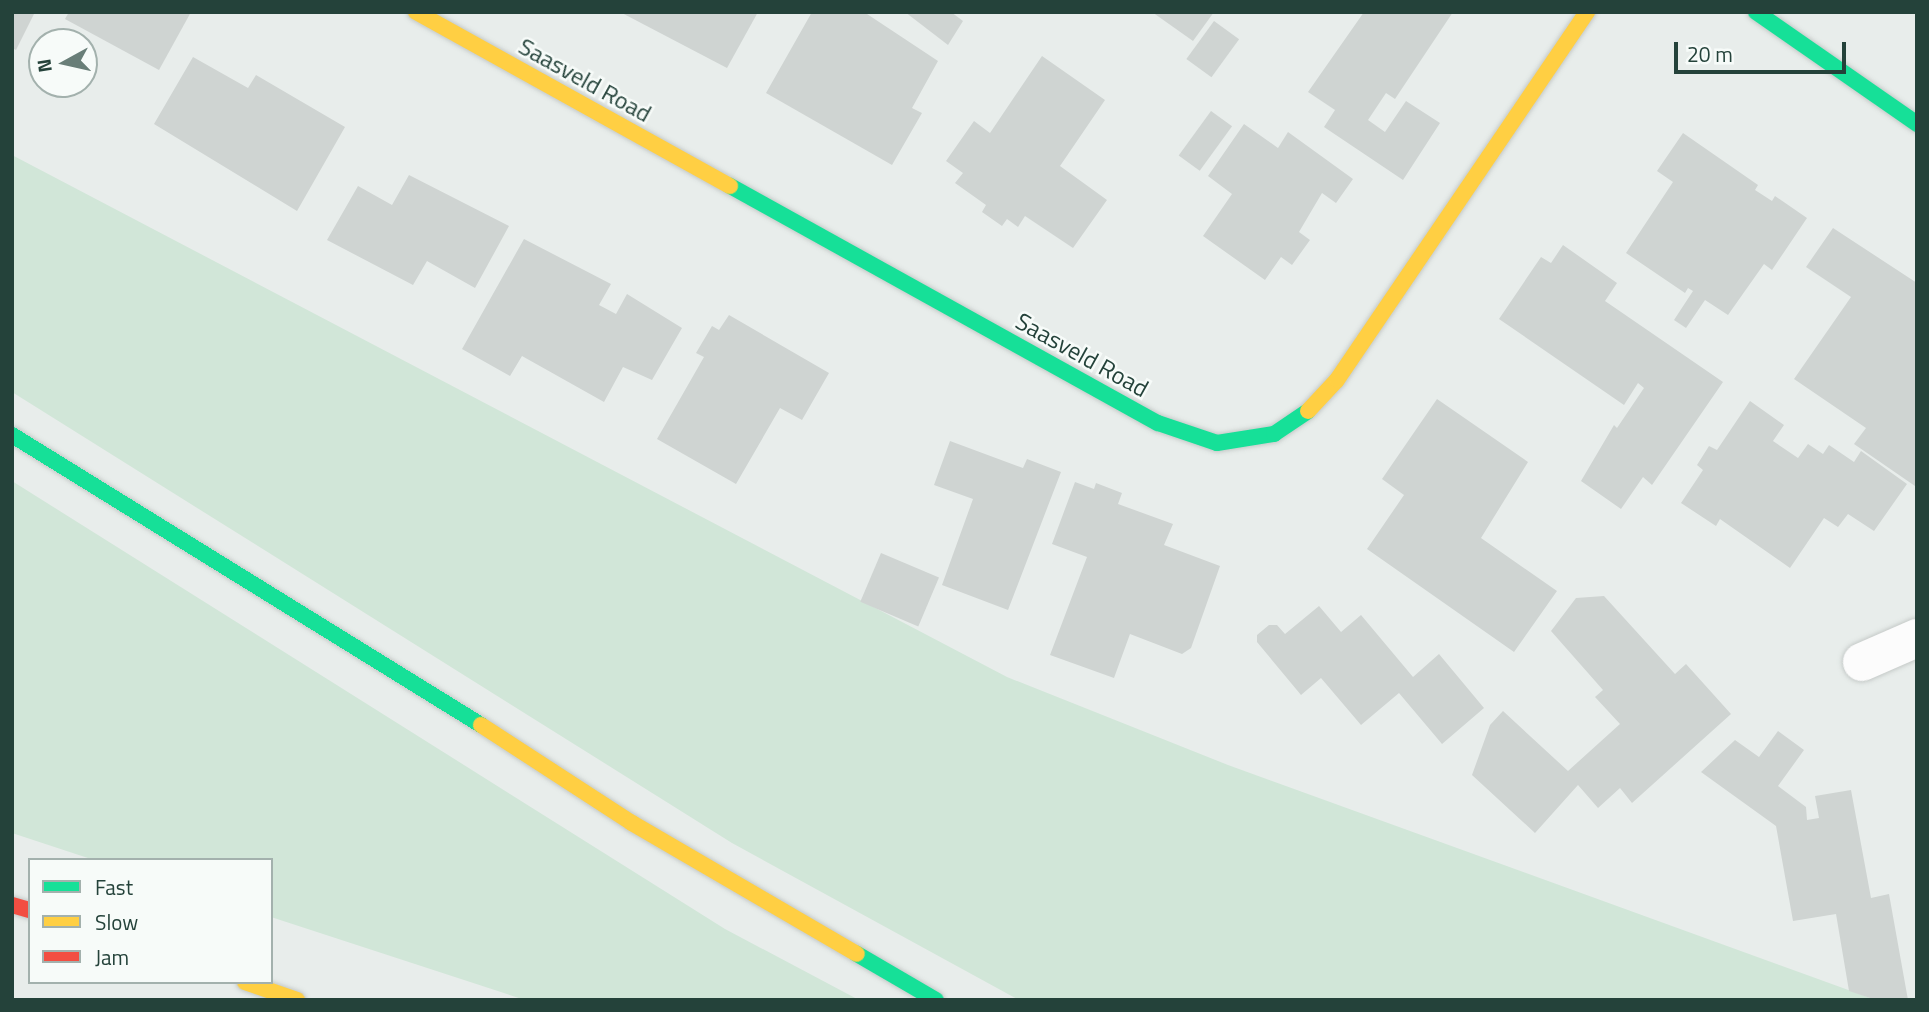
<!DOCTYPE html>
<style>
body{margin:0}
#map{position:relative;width:1929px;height:1012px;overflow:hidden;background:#e8edeb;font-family:"Titillium Web",sans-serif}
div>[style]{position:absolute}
.green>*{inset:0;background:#d1e6d8}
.building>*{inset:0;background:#cfd4d2;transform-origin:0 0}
.roads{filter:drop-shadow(0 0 2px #c5cac8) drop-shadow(0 0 2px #c5cac8)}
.street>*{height:38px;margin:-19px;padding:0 19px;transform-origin:19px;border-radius:19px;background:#fcfcfc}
.fast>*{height:16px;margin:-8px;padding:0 8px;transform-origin:8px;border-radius:8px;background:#16e098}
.slow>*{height:16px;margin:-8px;padding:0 8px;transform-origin:8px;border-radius:8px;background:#ffcf43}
.jam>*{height:16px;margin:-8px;padding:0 8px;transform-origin:8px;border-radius:8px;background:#f24e42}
span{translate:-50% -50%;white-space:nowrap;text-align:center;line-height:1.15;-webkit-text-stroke:5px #f7fbf9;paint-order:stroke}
.street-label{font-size:24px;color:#24423a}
.frame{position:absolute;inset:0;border:14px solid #24423a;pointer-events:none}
.legend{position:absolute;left:28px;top:858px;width:245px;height:126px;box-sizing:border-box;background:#f7fbf9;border:2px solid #a3b1ad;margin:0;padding:9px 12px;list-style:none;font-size:21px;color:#24423a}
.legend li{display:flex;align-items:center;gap:14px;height:35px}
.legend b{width:35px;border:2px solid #a3b1ad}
.north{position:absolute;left:28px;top:28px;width:70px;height:70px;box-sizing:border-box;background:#f7fbf9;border:2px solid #a3b1ad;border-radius:50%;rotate:262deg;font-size:19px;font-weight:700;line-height:28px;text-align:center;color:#24423a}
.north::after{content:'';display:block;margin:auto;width:24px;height:32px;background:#697e78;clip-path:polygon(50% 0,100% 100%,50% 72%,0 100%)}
.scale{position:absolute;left:1674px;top:42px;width:172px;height:32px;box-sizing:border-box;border:4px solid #24423a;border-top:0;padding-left:9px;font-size:21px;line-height:24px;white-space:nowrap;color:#24423a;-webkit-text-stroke:5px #f7fbf9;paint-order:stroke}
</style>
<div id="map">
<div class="green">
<i style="clip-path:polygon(12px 155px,1007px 677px,1228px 765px,1876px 1000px,1019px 1000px,732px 843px,12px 392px)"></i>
<i style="clip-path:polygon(12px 481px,725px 929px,859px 1000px,525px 1000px,271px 917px,271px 860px,94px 860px,12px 833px)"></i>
</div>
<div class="building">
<i style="clip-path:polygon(12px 12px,35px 12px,16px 50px,12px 48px)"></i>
<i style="clip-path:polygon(69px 12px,191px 12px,159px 70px,65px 19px)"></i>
<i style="clip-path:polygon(620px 12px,758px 12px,727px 68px)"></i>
<i style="clip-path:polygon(812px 12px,864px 12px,938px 61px,912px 108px,922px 113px,892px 165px,766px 93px)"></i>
<i style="clip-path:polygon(905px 12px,951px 12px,963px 21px,948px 45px)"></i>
<i style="clip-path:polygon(1152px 12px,1214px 12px,1193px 41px)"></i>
<i style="clip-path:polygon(1364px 12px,1453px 12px,1395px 99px,1386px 93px,1368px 120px,1385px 132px,1406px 101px,1440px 123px,1403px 180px,1324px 127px,1335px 110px,1308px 92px)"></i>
<i style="left:1214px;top:21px;width:31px;height:47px;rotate:36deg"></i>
<i style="clip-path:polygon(1042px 56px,1105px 100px,1060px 166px,1107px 200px,1073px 248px,1025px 216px,1018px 227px,1007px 219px,1002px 226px,982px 212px,986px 205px,955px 183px,963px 173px,946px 161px,974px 121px,990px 133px)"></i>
<i style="clip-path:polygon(193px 57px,248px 88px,256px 75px,345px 127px,297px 211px,154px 124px)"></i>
<i style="left:1211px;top:111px;width:26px;height:55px;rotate:36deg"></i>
<i style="clip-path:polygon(1244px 124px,1278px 148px,1288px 132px,1353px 179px,1336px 203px,1322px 193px,1299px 232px,1310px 240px,1292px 265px,1281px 257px,1265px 280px,1203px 236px,1232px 194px,1208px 176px)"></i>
<i style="clip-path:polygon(1683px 133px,1758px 185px,1755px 190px,1772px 201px,1775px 196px,1807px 218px,1772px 270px,1764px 264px,1728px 315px,1705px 300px,1686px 328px,1674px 320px,1693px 291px,1688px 288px,1685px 293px,1626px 253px,1673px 182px,1657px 171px)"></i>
<i style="clip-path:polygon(409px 175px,509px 226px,475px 288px,427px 261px,413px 285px,327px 240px,358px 186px,392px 205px)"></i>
<i style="clip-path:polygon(1833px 228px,1917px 283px,1915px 486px,1854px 444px,1866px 428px,1794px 379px,1851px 297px,1806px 267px)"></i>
<i style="clip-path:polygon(524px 239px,611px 284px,599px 305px,616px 314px,627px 294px,682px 328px,652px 380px,623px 367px,604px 402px,522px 356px,510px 376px,462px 349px)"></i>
<i style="clip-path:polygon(1563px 245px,1617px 283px,1605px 301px,1723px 382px,1652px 485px,1643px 477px,1621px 509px,1581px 481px,1614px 425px,1617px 428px,1644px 388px,1638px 383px,1624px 405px,1499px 319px,1541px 257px,1551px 263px)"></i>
<i style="clip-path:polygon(729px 315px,829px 373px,802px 420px,780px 408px,736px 484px,657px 439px,704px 357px,696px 353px,712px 326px,719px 330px)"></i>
<i style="clip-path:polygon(1437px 399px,1528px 462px,1481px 538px,1557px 591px,1514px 652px,1367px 549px,1404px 495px,1382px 479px)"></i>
<i style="clip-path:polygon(1750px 401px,1784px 425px,1773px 441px,1798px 458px,1808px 444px,1823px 454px,1829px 445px,1854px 462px,1861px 451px,1907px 484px,1874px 531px,1848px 514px,1838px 527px,1824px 518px,1790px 568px,1720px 519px,1716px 526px,1681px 503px,1703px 470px,1697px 465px,1709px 446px,1717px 450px)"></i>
<i style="clip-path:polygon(950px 441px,1023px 468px,1027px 459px,1061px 472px,1008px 610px,942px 585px,973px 499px,934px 485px)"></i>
<i style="clip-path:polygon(1075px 482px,1094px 489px,1096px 483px,1122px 493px,1118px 504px,1173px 524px,1164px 545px,1220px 566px,1191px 648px,1182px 654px,1130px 634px,1114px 678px,1050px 655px,1087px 557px,1052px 544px)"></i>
<i style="left:881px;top:553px;width:63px;height:53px;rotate:23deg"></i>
<i style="clip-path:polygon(1604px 596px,1675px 674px,1686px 664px,1731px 714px,1632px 803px,1620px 788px,1598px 808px,1578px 785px,1535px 833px,1472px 775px,1490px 725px,1503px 711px,1568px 771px,1620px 724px,1595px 697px,1603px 690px,1551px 631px,1576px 598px)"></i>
<i style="clip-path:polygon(1319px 606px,1341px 632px,1361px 615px,1413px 677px,1439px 654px,1484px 708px,1442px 744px,1399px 693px,1361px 725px,1321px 678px,1301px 695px,1257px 642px,1257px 635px,1269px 625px,1277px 625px,1285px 634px)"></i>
<i style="clip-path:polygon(1778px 731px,1804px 750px,1778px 786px,1806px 807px,1807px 820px,1819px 818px,1815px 796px,1851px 790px,1871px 898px,1889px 894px,1908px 1000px,1876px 1000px,1849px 991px,1836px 914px,1793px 921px,1776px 826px,1701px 772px,1735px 740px,1759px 757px)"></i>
</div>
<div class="roads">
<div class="street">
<i style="left:1862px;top:662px;width:60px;rotate:-23.6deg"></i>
</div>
<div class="fast">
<i style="left:1756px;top:12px;width:196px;rotate:34.8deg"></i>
<i style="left:730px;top:186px;width:489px;rotate:29deg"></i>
<i style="left:1158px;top:423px;width:62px;rotate:18.7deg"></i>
<i style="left:1217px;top:443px;width:58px;rotate:-9deg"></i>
<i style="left:1274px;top:434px;width:41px;rotate:-34.1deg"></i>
<i style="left:12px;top:435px;width:551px;rotate:31.73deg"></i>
<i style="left:857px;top:954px;width:91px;rotate:30.2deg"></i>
</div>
<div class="slow">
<i style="left:416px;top:12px;width:359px;rotate:29deg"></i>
<i style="left:1308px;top:411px;width:42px;rotate:-46.9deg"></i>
<i style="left:1337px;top:380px;width:445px;rotate:-55.8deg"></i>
<i style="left:481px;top:725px;width:180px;rotate:33deg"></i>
<i style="left:632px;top:823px;width:260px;rotate:30.2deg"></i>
<i style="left:245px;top:982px;width:55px;rotate:19.1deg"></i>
</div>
<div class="jam">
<i style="left:12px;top:905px;width:19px;rotate:16deg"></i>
</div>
</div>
<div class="street-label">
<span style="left:585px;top:80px;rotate:29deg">Saasveld Road</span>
<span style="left:1082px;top:355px;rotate:29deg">Saasveld Road</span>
</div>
<div class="frame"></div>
<ul class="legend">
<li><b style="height:9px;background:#16e098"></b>Fast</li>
<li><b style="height:9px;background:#ffcf43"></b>Slow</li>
<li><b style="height:9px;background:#f24e42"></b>Jam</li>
</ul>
<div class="north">N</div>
<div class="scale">20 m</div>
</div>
